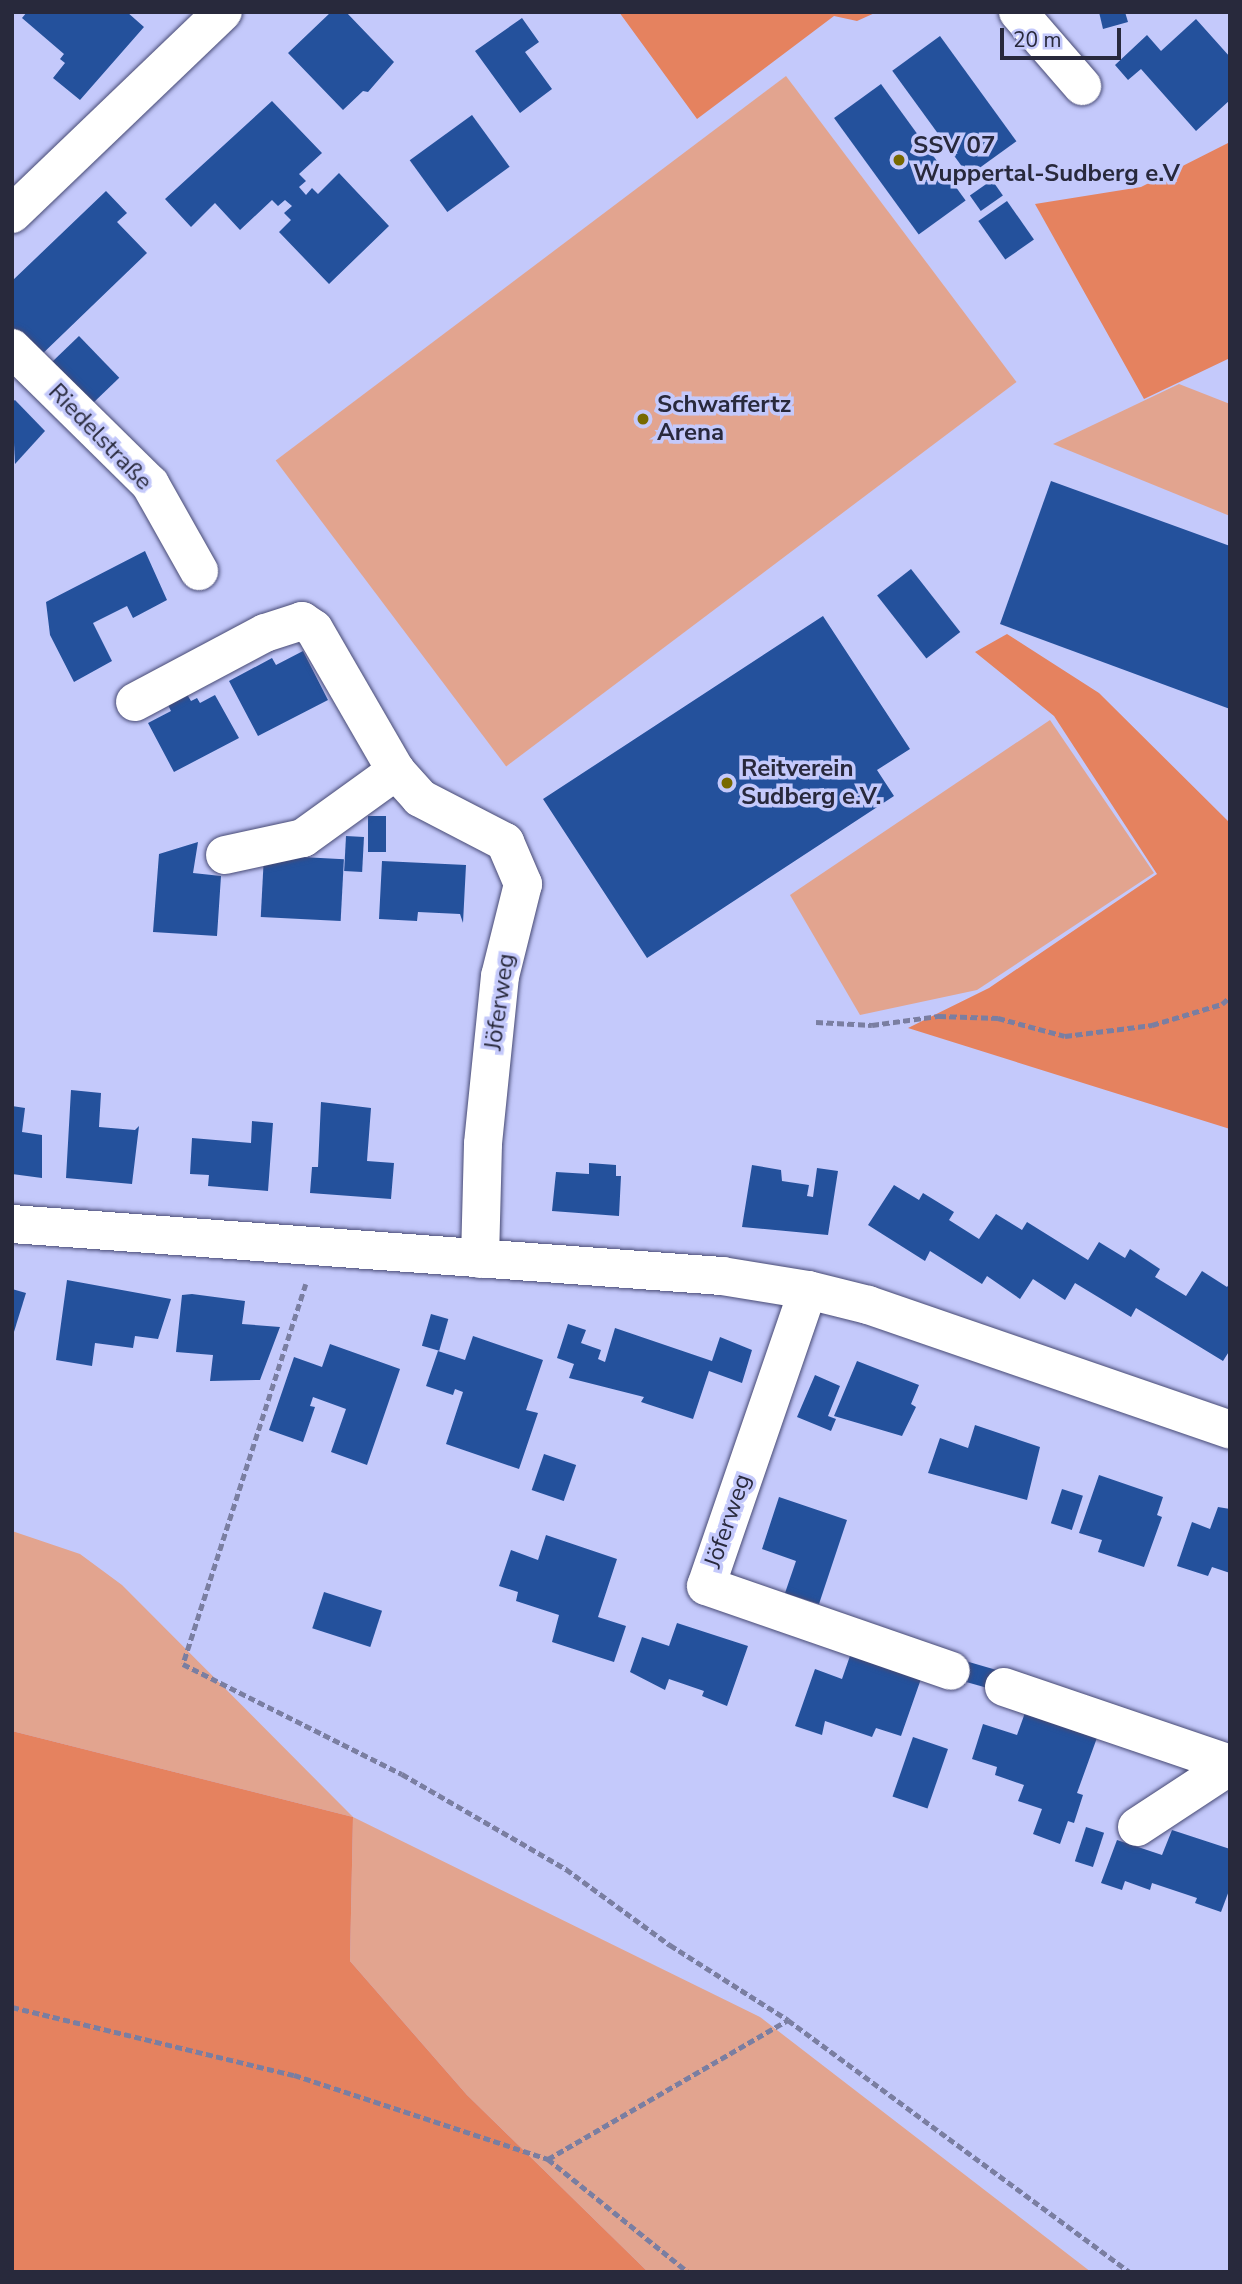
<!DOCTYPE html>
<meta charset="utf-8">
<style>
body{margin:0}
#map{position:relative;width:1242px;height:2284px;overflow:hidden;background:#c4c9fb;font-family:"Nunito Sans",sans-serif}
div>[style]{position:absolute}
.green>*{inset:0;background:#e2a48f;transform-origin:0 0}
.forest>*{inset:0;background:#e5825f}
.building>*{inset:0;background:#24519c;transform-origin:0 0}
.path>*{height:4.5px;margin-top:-2.25px;transform-origin:0;background:repeating-linear-gradient(90deg,#7a7ea1 0 7px,transparent 0 10.5px)}
.roads{filter:drop-shadow(0 0 2px #474a74) drop-shadow(0 0 2px #474a74)}
.minor>*{height:38px;margin:-19px;padding:0 19px;transform-origin:19px;border-radius:19px;background:#fff}
.dots>*{width:19px;height:19px;translate:-50% -50%;box-sizing:border-box;border:4px solid #c4c9fb;border-radius:50%}
span{translate:-50% -50%;white-space:nowrap;text-align:center;line-height:1.15;-webkit-text-stroke:7px #c4c9fb;paint-order:stroke}
.poi-label{font-size:24px;color:#28293c;font-weight:700}
.left{translate:0 -50%;text-align:left}
.street-label{font-size:24px;color:#28293c}
.frame{position:absolute;inset:0;border:14px solid #28293c;pointer-events:none}
.scale{position:absolute;left:1000px;top:28px;width:121px;height:32px;box-sizing:border-box;border:4px solid #28293c;border-top:0;padding-left:9px;font-size:21px;line-height:24px;white-space:nowrap;color:#28293c;-webkit-text-stroke:5px #c4c9fb;paint-order:stroke}
</style>
<div id="map">
<div class="green">
<i style="left:786px;top:76px;width:383px;height:639px;rotate:53deg"></i>
<i style="clip-path:polygon(1179px 384px,1230px 404px,1230px 516px,1053px 444px)"></i>
<i style="clip-path:polygon(1050px 720px,1154px 873px,977px 990px,860px 1015px,790px 895px)"></i>
<i style="clip-path:polygon(12px 1531px,80px 1554px,122px 1585px,353px 1817px,760px 2017px,1091px 2272px,648px 2272px,467px 2095px,350px 1961px,353px 1817px,12px 1731px)"></i>
</div>
<div class="forest">
<i style="clip-path:polygon(619px 12px,877px 12px,857px 21px,834px 16px,697px 119px)"></i>
<i style="clip-path:polygon(1230px 142px,1230px 358px,1144px 399px,1035px 204px,1141px 187px)"></i>
<i style="clip-path:polygon(1007px 634px,1099px 693px,1230px 823px,1230px 1129px,908px 1028px,989px 988px,1157px 874px,1054px 716px,975px 652px)"></i>
<i style="clip-path:polygon(12px 1731px,353px 1817px,350px 1961px,467px 2095px,648px 2272px,12px 2272px)"></i>
</div>
<div class="building">
<i style="clip-path:polygon(27px 12px,127px 12px,144px 27px,80px 100px,53px 78px,65px 63px,60px 59px,64px 54px,22px 18px)"></i>
<i style="clip-path:polygon(331px 12px,346px 12px,394px 62px,368px 92px,363px 91px,343px 110px,288px 53px)"></i>
<i style="clip-path:polygon(1099px 12px,1125px 12px,1128px 22px,1103px 29px)"></i>
<i style="clip-path:polygon(522px 18px,539px 42px,525px 52px,552px 89px,520px 113px,475px 51px)"></i>
<i style="clip-path:polygon(1196px 19px,1230px 57px,1230px 100px,1196px 131px,1141px 69px,1128px 80px,1115px 65px,1147px 35px,1161px 51px)"></i>
<i style="left:940px;top:36px;width:130px;height:59px;rotate:54deg"></i>
<i style="left:881px;top:84px;width:144px;height:58px;rotate:54deg"></i>
<i style="clip-path:polygon(272px 101px,322px 153px,299px 174px,306px 181px,299px 187px,306px 195px,312px 188px,318px 194px,339px 173px,389px 226px,329px 284px,279px 232px,291px 220px,284px 213px,292px 206px,285px 200px,278px 206px,272px 200px,240px 230px,215px 203px,191px 227px,165px 199px)"></i>
<i style="left:472px;top:115px;width:64px;height:77px;rotate:54deg"></i>
<i style="left:992px;top:180px;width:19px;height:27px;rotate:55deg"></i>
<i style="clip-path:polygon(106px 191px,127px 213px,117px 222px,147px 253px,37px 359px,12px 333px,12px 281px)"></i>
<i style="left:1007px;top:201px;width:47px;height:35px;rotate:55deg"></i>
<i style="left:79px;top:336px;width:58px;height:39px;rotate:46deg"></i>
<i style="clip-path:polygon(15px 400px,45px 431px,15px 464px,12px 402px)"></i>
<i style="clip-path:polygon(1051px 481px,1230px 546px,1230px 709px,1000px 624px)"></i>
<i style="clip-path:polygon(145px 551px,167px 600px,133px 618px,127px 606px,93px 623px,112px 661px,74px 682px,50px 635px,46px 602px)"></i>
<i style="left:911px;top:569px;width:80px;height:43px;rotate:52deg"></i>
<i style="clip-path:polygon(823px 616px,910px 749px,877px 770px,894px 796px,647px 958px,543px 799px)"></i>
<i style="clip-path:polygon(303px 651px,328px 700px,258px 736px,229px 681px,272px 658px,276px 665px)"></i>
<i style="clip-path:polygon(185px 691px,191px 701px,197px 698px,200px 703px,215px 695px,239px 738px,174px 772px,148px 723px,171px 711px,166px 701px)"></i>
<i style="left:368px;top:816px;width:18px;height:36px"></i>
<i style="left:346px;top:836px;width:18px;height:35px;rotate:3deg"></i>
<i style="clip-path:polygon(198px 842px,193px 873px,221px 876px,217px 936px,153px 932px,159px 854px)"></i>
<i style="left:264px;top:855px;width:80px;height:62px;rotate:3deg"></i>
<i style="clip-path:polygon(382px 861px,466px 865px,463px 923px,460px 914px,418px 912px,417px 921px,379px 919px)"></i>
<i style="clip-path:polygon(71px 1090px,101px 1093px,99px 1127px,135px 1130px,139px 1126px,132px 1184px,66px 1178px)"></i>
<i style="clip-path:polygon(321px 1102px,371px 1108px,367px 1161px,394px 1163px,391px 1199px,310px 1193px,312px 1167px,318px 1167px)"></i>
<i style="clip-path:polygon(12px 1106px,25px 1108px,22px 1132px,42px 1135px,42px 1178px,12px 1174px)"></i>
<i style="clip-path:polygon(252px 1121px,273px 1123px,268px 1191px,208px 1186px,209px 1175px,190px 1174px,192px 1138px,251px 1143px)"></i>
<i style="clip-path:polygon(589px 1163px,616px 1165px,616px 1176px,621px 1176px,619px 1216px,552px 1211px,556px 1172px,589px 1174px)"></i>
<i style="clip-path:polygon(752px 1165px,781px 1170px,782px 1181px,809px 1185px,807px 1196px,813px 1197px,817px 1168px,838px 1171px,828px 1235px,742px 1227px)"></i>
<i style="clip-path:polygon(894px 1185px,919px 1200px,923px 1193px,954px 1212px,949px 1220px,979px 1239px,996px 1214px,1022px 1230px,1027px 1222px,1088px 1260px,1099px 1242px,1125px 1258px,1130px 1249px,1160px 1269px,1155px 1277px,1186px 1296px,1202px 1271px,1227px 1287px,1230px 1283px,1230px 1350px,1223px 1361px,1136px 1308px,1131px 1317px,1075px 1283px,1065px 1300px,1033px 1279px,1020px 1299px,987px 1276px,982px 1284px,930px 1251px,925px 1261px,868px 1225px)"></i>
<i style="clip-path:polygon(67px 1280px,171px 1299px,158px 1339px,135px 1336px,133px 1348px,95px 1343px,92px 1366px,56px 1360px)"></i>
<i style="clip-path:polygon(12px 1289px,26px 1293px,13px 1335px,12px 1335px)"></i>
<i style="clip-path:polygon(192px 1294px,245px 1301px,242px 1324px,280px 1327px,260px 1380px,210px 1381px,213px 1355px,176px 1352px,182px 1295px)"></i>
<i style="left:431px;top:1314px;width:18px;height:33px;rotate:16deg"></i>
<i style="clip-path:polygon(568px 1324px,586px 1330px,581px 1343px,601px 1350px,598px 1359px,605px 1362px,615px 1328px,712px 1361px,720px 1337px,752px 1350px,742px 1383px,709px 1371px,693px 1419px,641px 1402px,644px 1397px,569px 1378px,574px 1364px,557px 1358px)"></i>
<i style="clip-path:polygon(473px 1336px,543px 1360px,526px 1410px,538px 1413px,519px 1469px,446px 1444px,463px 1392px,455px 1389px,453px 1395px,426px 1386px,438px 1351px,465px 1360px)"></i>
<i style="clip-path:polygon(330px 1344px,400px 1369px,367px 1465px,331px 1452px,346px 1409px,313px 1397px,310px 1406px,315px 1407px,303px 1442px,269px 1430px,294px 1357px,322px 1367px)"></i>
<i style="clip-path:polygon(857px 1361px,919px 1385px,911px 1404px,916px 1407px,902px 1436px,834px 1416px)"></i>
<i style="clip-path:polygon(815px 1375px,840px 1386px,828px 1416px,836px 1419px,831px 1431px,797px 1417px)"></i>
<i style="clip-path:polygon(975px 1425px,1040px 1447px,1027px 1500px,928px 1473px,940px 1438px,968px 1448px)"></i>
<i style="left:544px;top:1454px;width:34px;height:38px;rotate:19deg"></i>
<i style="clip-path:polygon(1099px 1475px,1163px 1497px,1157px 1515px,1162px 1517px,1144px 1567px,1098px 1552px,1102px 1540px,1079px 1533px)"></i>
<i style="left:1062px;top:1489px;width:22px;height:36px;rotate:18deg"></i>
<i style="clip-path:polygon(779px 1497px,847px 1520px,819px 1604px,785px 1593px,796px 1561px,762px 1549px)"></i>
<i style="clip-path:polygon(1218px 1507px,1230px 1509px,1230px 1573px,1212px 1567px,1208px 1576px,1177px 1566px,1192px 1522px,1210px 1529px)"></i>
<i style="clip-path:polygon(546px 1535px,617px 1559px,598px 1617px,626px 1626px,614px 1662px,552px 1642px,559px 1615px,516px 1601px,518px 1592px,499px 1586px,511px 1550px,538px 1560px)"></i>
<i style="left:324px;top:1592px;width:61px;height:38px;rotate:18deg"></i>
<i style="clip-path:polygon(677px 1623px,748px 1646px,727px 1706px,702px 1696px,704px 1691px,669px 1679px,665px 1690px,630px 1672px,642px 1637px,669px 1646px)"></i>
<i style="clip-path:polygon(851px 1653px,922px 1676px,901px 1736px,876px 1728px,872px 1737px,825px 1721px,822px 1735px,795px 1726px,815px 1669px,842px 1679px)"></i>
<i style="left:962px;top:1660px;width:35px;height:20px;rotate:16deg"></i>
<i style="clip-path:polygon(1026px 1710px,1098px 1735px,1077px 1793px,1083px 1795px,1074px 1823px,1068px 1821px,1060px 1844px,1033px 1834px,1042px 1809px,1018px 1801px,1024px 1785px,995px 1775px,997px 1767px,972px 1759px,983px 1724px,1017px 1735px)"></i>
<i style="left:913px;top:1737px;width:37px;height:63px;rotate:19deg"></i>
<i style="left:1086px;top:1827px;width:19px;height:36px;rotate:18deg"></i>
<i style="clip-path:polygon(1172px 1830px,1230px 1849px,1230px 1888px,1221px 1912px,1195px 1903px,1197px 1898px,1152px 1883px,1150px 1890px,1125px 1881px,1122px 1890px,1101px 1883px,1117px 1840px,1162px 1855px)"></i>
</div>
<div class="path">
<i style="left:816px;top:1022px;width:56px;rotate:3.1deg"></i>
<i style="left:872px;top:1025px;width:68px;rotate:-7.7deg"></i>
<i style="left:939px;top:1016px;width:59px;rotate:1.9deg"></i>
<i style="left:998px;top:1018px;width:69px;rotate:15deg"></i>
<i style="left:1065px;top:1036px;width:88px;rotate:-7.2deg"></i>
<i style="left:1152px;top:1025px;width:73px;rotate:-16.7deg"></i>
<i style="left:1222px;top:1004px;width:11px;rotate:-41deg"></i>
<i style="left:306px;top:1284px;width:399px;rotate:107.9deg"></i>
<i style="left:183px;top:1664px;width:245px;rotate:26.7deg"></i>
<i style="left:402px;top:1774px;width:190px;rotate:30.1deg"></i>
<i style="left:566px;top:1869px;width:129px;rotate:36.2deg"></i>
<i style="left:670px;top:1945px;width:140px;rotate:32.4deg"></i>
<i style="left:12px;top:2007px;width:290px;rotate:13.6deg"></i>
<i style="left:294px;top:2075px;width:268px;rotate:18.3deg"></i>
<i style="left:548px;top:2159px;width:277px;rotate:-30.1deg"></i>
<i style="left:788px;top:2020px;width:425px;rotate:36.4deg"></i>
<i style="left:548px;top:2159px;width:180px;rotate:38.9deg"></i>
</div>
<div class="roads">
<div class="minor">
<i style="left:1018px;top:12px;width:98px;rotate:49.1deg"></i>
<i style="left:12px;top:214px;width:292px;rotate:-43.8deg"></i>
<i style="left:12px;top:348px;width:194px;rotate:44.6deg"></i>
<i style="left:150px;top:484px;width:100px;rotate:60.6deg"></i>
<i style="left:135px;top:702px;width:147px;rotate:-28deg"></i>
<i style="left:265px;top:633px;width:39px;rotate:-18deg"></i>
<i style="left:302px;top:621px;width:14px;rotate:34deg"></i>
<i style="left:314px;top:629px;width:164px;rotate:60deg"></i>
<i style="left:396px;top:771px;width:36px;rotate:48deg"></i>
<i style="left:420px;top:798px;width:96px;rotate:27.4deg"></i>
<i style="left:505px;top:842px;width:46px;rotate:66.8deg"></i>
<i style="left:523px;top:884px;width:95px;rotate:104deg"></i>
<i style="left:500px;top:976px;width:169px;rotate:95.8deg"></i>
<i style="left:483px;top:1144px;width:115px;rotate:91.5deg"></i>
<i style="left:225px;top:855px;width:80px;rotate:-12.3deg"></i>
<i style="left:303px;top:838px;width:115px;rotate:-35.8deg"></i>
<i style="left:12px;top:1224px;width:712px;rotate:4.19deg"></i>
<i style="left:722px;top:1276px;width:87px;rotate:9.2deg"></i>
<i style="left:808px;top:1290px;width:62px;rotate:14deg"></i>
<i style="left:868px;top:1305px;width:383px;rotate:19deg"></i>
<i style="left:808px;top:1290px;width:313px;rotate:109deg"></i>
<i style="left:706px;top:1586px;width:259px;rotate:19.1deg"></i>
<i style="left:1004px;top:1687px;width:239px;rotate:18.8deg"></i>
<i style="left:1137px;top:1827px;width:111px;rotate:-33.3deg"></i>
</div>
</div>
<div class="dots">
<i style="left:899px;top:160px;background:#776900"></i>
<i style="left:643px;top:419px;background:#776900"></i>
<i style="left:727px;top:783px;background:#776900"></i>
</div>
<div class="poi-label">
<span class="left" style="left:913px;top:160px">SSV 07<br>Wuppertal-Sudberg e.V</span>
<span class="left" style="left:657px;top:419px">Schwaffertz<br>Arena</span>
<span class="left" style="left:741px;top:783px">Reitverein<br>Sudberg e.V.</span>
</div>
<div class="street-label">
<span style="left:100px;top:437px;rotate:46deg">Riedelstraße</span>
<span style="left:500px;top:1002px;rotate:-82deg">Jöferweg</span>
<span style="left:728px;top:1521px;rotate:-71deg">Jöferweg</span>
</div>
<div class="frame"></div>
<div class="scale">20 m</div>
</div>
